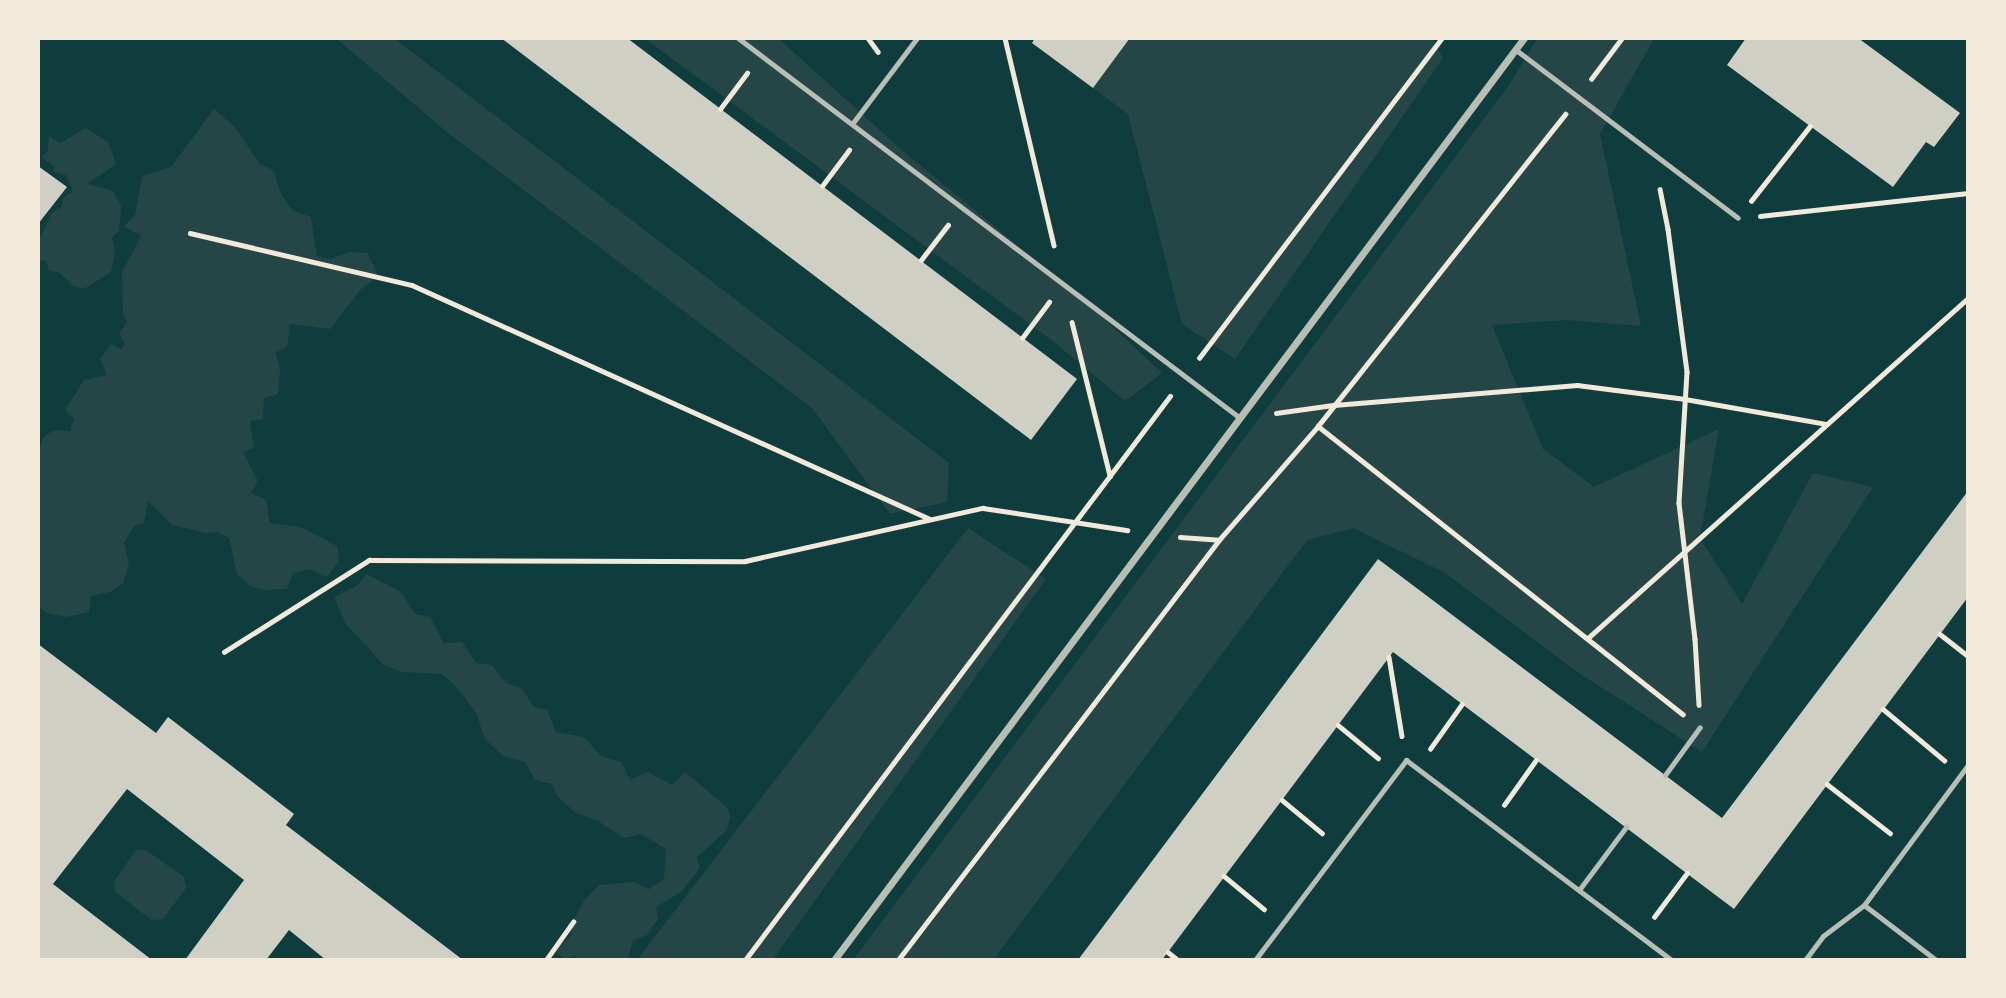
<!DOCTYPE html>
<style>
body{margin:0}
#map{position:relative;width:2006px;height:998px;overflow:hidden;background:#0f3d3e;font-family:Commissioner,sans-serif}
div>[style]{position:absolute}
.green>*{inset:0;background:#244646}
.building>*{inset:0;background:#cfcfc3}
.path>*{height:4.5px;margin:-2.25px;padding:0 2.25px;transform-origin:2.25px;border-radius:2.25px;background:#f1e9da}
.service>*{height:5px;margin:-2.5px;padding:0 2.5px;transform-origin:2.5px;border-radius:2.5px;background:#b8beb3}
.minor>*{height:7px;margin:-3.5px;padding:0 3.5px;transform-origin:3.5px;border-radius:3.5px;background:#b8beb3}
span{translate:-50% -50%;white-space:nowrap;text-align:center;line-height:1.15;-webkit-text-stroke:7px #f1e9da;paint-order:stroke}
.frame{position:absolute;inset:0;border:40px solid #f1e9da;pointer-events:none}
</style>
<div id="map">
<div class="green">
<i style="clip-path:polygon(337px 39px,395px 39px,949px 463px,947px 502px,890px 514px,812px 408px,447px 132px)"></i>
<i style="clip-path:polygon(646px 39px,779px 39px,903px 151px,1085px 301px,1162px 373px,1125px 401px,1054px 342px)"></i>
<i style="clip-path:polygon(1130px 39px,1433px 39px,1443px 58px,1235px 359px,1182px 324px,1128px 114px,1093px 88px)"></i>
<i style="clip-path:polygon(1537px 39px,1654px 39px,1600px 134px,1641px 326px,1565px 320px,1492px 325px,1543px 449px,1594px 487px,1719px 429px,1700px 538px,1742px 604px,1813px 473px,1873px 487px,1702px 752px,1579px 673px,1445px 573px,1354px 528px,1307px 540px,994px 959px,853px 960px,1509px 85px)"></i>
<i style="clip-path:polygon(214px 109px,235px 127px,259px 163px,274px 171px,281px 194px,292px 210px,311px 217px,317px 256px,330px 259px,349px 252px,368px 253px,378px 276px,361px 289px,330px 329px,290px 324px,287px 347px,276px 352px,280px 371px,278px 394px,264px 398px,263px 419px,250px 421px,254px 448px,243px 452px,258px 481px,251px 493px,266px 500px,270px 523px,300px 527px,337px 546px,339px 561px,327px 577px,310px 569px,293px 573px,287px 589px,265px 590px,250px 586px,237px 574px,229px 538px,217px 532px,206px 533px,172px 525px,148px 501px,144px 523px,134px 526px,124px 543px,129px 563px,123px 583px,110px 592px,91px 596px,89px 612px,66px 617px,47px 613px,38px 606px,38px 455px,43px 437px,54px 430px,70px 431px,74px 419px,65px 410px,84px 380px,107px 375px,100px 359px,111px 344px,122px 350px,125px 342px,119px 334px,127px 322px,123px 314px,122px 272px,141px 236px,124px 226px,135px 215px,142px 176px,171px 167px)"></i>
<i style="clip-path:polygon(86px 128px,108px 142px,116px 164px,87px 184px,113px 191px,121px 206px,119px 231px,112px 237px,115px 252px,111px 272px,84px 289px,72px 285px,60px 273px,49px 270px,46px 261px,39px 260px,38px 242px,52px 213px,61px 208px,63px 198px,73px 191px,66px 175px,54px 172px,54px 166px,42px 158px,48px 150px,49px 136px,60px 143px)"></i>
<i style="clip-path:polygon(968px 528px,1046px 579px,773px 959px,637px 960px)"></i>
<i style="clip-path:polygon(366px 574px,401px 592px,415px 614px,430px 617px,444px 643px,462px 642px,476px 663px,492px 665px,506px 683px,521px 688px,534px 707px,547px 710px,556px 732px,584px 737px,601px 756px,621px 762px,630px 780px,648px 772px,672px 785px,685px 772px,728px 808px,730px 817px,727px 830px,697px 857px,700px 868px,681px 892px,656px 907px,658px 919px,647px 935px,633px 940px,628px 959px,580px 959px,574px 956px,564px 959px,555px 950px,570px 937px,575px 917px,585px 899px,599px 885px,633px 882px,649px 889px,664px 879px,666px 849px,641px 834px,624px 838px,598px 821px,576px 813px,558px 797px,552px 784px,535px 780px,525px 762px,503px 756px,485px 739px,476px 713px,460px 691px,442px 674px,401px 672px,383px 664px,345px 623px,334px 597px,358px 585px)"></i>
<i style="clip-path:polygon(136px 850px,146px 850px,184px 877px,186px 888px,163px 919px,152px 920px,115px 892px,114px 881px)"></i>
</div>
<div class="building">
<i style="clip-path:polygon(501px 38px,627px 38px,1077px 379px,1031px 440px)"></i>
<i style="clip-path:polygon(1035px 38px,1130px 38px,1093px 88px,1032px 43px)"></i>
<i style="clip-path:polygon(1746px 38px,1858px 38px,1960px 113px,1934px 147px,1926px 142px,1893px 187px,1727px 65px)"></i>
<i style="clip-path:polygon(38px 166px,67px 187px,38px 224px)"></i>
<i style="clip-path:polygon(1968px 491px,1968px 597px,1734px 909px,1393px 652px,1162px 960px,1078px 960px,1378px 559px,1722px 818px)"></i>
<i style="clip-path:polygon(38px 644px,156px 733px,168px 717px,294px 814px,286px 825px,463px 960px,326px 960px,289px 930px,266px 960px,185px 960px,244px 880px,127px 789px,53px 884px,152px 960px,38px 960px)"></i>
</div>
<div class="path">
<i style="left:868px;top:38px;width:17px;rotate:54deg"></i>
<i style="left:1005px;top:38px;width:213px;rotate:76.7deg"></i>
<i style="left:1591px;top:79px;width:51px;rotate:-52.9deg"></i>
<i style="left:720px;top:109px;width:45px;rotate:-53.1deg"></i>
<i style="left:822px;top:186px;width:45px;rotate:-53.1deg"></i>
<i style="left:1660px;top:189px;width:41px;rotate:78.7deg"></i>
<i style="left:1668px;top:229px;width:144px;rotate:82.4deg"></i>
<i style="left:1687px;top:372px;width:131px;rotate:93.5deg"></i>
<i style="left:1679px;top:503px;width:137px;rotate:83.3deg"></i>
<i style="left:1695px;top:639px;width:66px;rotate:86.5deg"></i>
<i style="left:1751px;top:201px;width:95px;rotate:-51.8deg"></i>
<i style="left:1760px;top:216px;width:209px;rotate:-6.3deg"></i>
<i style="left:190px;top:233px;width:228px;rotate:13.2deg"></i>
<i style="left:412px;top:285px;width:568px;rotate:24.31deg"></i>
<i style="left:921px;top:260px;width:44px;rotate:-52.4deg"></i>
<i style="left:1072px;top:322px;width:159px;rotate:76.1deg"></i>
<i style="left:1022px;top:338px;width:45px;rotate:-53.1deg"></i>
<i style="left:1199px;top:358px;width:402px;rotate:-52.8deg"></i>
<i style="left:1276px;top:413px;width:59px;rotate:-7.9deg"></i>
<i style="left:1334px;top:405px;width:244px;rotate:-4.7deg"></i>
<i style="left:1577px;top:385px;width:109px;rotate:7.4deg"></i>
<i style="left:1685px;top:399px;width:144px;rotate:10deg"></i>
<i style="left:1318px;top:426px;width:465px;rotate:38.3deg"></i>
<i style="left:1180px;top:537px;width:39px;rotate:4deg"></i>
<i style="left:1940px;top:634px;width:36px;rotate:38deg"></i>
<i style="left:1588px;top:638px;width:510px;rotate:-41.82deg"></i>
<i style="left:224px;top:652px;width:172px;rotate:-32.4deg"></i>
<i style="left:369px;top:560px;width:376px;rotate:0.2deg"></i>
<i style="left:745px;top:561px;width:244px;rotate:-12.6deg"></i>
<i style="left:983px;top:508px;width:146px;rotate:8.7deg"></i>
<i style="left:1389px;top:657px;width:80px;rotate:80.7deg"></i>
<i style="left:1883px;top:709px;width:80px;rotate:39.9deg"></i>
<i style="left:1338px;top:725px;width:52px;rotate:39.5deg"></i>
<i style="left:1430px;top:749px;width:55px;rotate:-54.6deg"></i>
<i style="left:1827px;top:784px;width:80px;rotate:37.9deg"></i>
<i style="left:1282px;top:800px;width:52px;rotate:39.5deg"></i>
<i style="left:1504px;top:805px;width:55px;rotate:-54.6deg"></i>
<i style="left:1224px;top:876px;width:52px;rotate:39.5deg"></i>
<i style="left:1654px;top:917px;width:55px;rotate:-53.1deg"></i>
<i style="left:1168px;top:952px;width:13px;rotate:39deg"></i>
<i style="left:546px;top:960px;width:47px;rotate:-54.6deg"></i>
<i style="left:745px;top:960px;width:706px;rotate:-53deg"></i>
<i style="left:898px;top:960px;width:529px;rotate:-52.61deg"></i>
<i style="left:1219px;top:540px;width:151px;rotate:-49deg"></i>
<i style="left:1318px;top:426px;width:398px;rotate:-51.6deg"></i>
</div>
<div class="service">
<i style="left:738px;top:38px;width:630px;rotate:37.12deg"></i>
<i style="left:1516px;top:50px;width:278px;rotate:37.1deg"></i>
<i style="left:852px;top:124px;width:108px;rotate:-52.9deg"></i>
<i style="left:1665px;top:775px;width:59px;rotate:-53.9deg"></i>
<i style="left:1579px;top:890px;width:79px;rotate:-53.3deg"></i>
<i style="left:1864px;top:905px;width:91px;rotate:37.4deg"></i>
<i style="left:1255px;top:960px;width:251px;rotate:-52.9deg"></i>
<i style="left:1406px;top:760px;width:332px;rotate:37deg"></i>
<i style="left:1805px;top:960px;width:30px;rotate:-53deg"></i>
<i style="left:1823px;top:936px;width:51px;rotate:-37.1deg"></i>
<i style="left:1864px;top:905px;width:174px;rotate:-53.4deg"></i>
</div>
<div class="minor">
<i style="left:834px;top:960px;width:1152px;rotate:-53.19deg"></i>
</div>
<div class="frame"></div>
</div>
